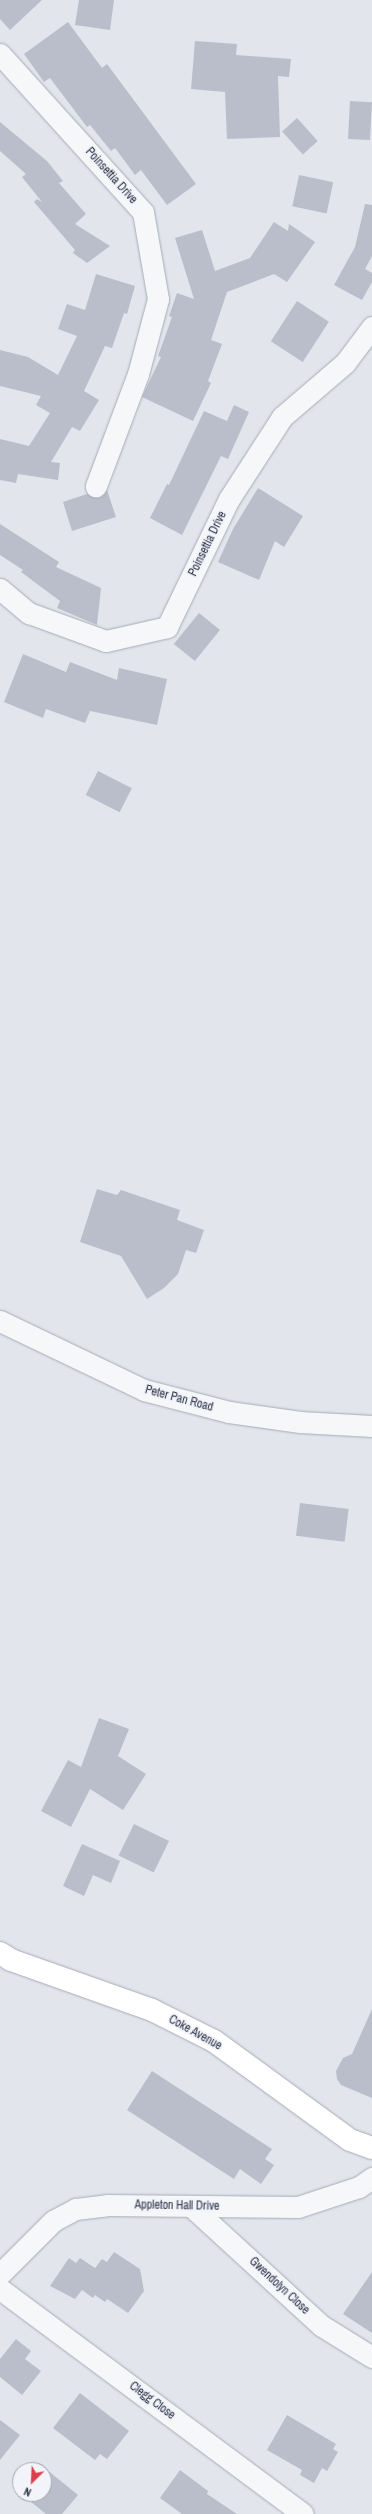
<!DOCTYPE html>
<style>
body{margin:0}
#map{position:relative;width:372px;height:2514px;overflow:hidden;background:#e2e5ec;font-family:"Archivo Narrow",sans-serif}
div>[style]{position:absolute}
.building>*{inset:0;background:#b9beca;transform-origin:0 0}
.roads{filter:drop-shadow(0 0 1px #a7abb7) drop-shadow(0 0 1px #a7abb7)}
.street>*{height:21px;margin:-10.5px;padding:0 10.5px;transform-origin:10.5px;border-radius:10.5px;background:#f5f7f9}
.secondary>*{height:22px;margin:-11px;padding:0 11px;transform-origin:11px;border-radius:11px;background:#fff}
span{translate:-50% -50%;white-space:nowrap;text-align:center;line-height:1.15;-webkit-text-stroke:4px #f2f4f9;paint-order:stroke}
.street-label{font-size:12px;color:#293145}
.north{position:absolute;left:12px;top:2462px;width:40px;height:40px;box-sizing:border-box;background:#f2f4f9;border:1px solid #a2a6b1;border-radius:50%;rotate:204deg;font-size:11px;font-weight:700;line-height:16px;text-align:center;color:#293145}
.north::after{content:'';display:block;margin:auto;width:14px;height:18px;background:#d93f4c;clip-path:polygon(50% 0,100% 100%,50% 72%,0 100%)}
</style>
<div id="map">
<div class="building">
<i style="clip-path:polygon(0 0,42px 0,10px 30px,0 19px)"></i>
<i style="clip-path:polygon(79px 0,114px 0,110px 30px,75px 25px)"></i>
<i style="clip-path:polygon(68px 22px,102px 68px,107px 64px,196px 184px,167px 205px,141px 170px,135px 175px,115px 148px,111px 151px,90px 125px,87px 127px,50px 78px,44px 82px,24px 54px)"></i>
<i style="clip-path:polygon(195px 41px,237px 44px,236px 55px,291px 59px,289px 77px,278px 76px,280px 137px,227px 139px,225px 92px,191px 89px)"></i>
<i style="left:350px;top:101px;width:22px;height:38px;rotate:3deg"></i>
<i style="left:297px;top:118px;width:31px;height:20px;rotate:48deg"></i>
<i style="clip-path:polygon(0 122px,47px 161px,63px 181px,59px 183px,86px 214px,75px 224px,110px 246px,87px 263px,73px 253px,75px 250px,34px 202px,37px 199px,42px 202px,22px 177px,26px 174px,0 151px)"></i>
<i style="left:299px;top:175px;width:35px;height:32px;rotate:12deg"></i>
<i style="clip-path:polygon(365px 204px,372px 205px,372px 256px,365px 269px,372px 273px,372px 282px,362px 300px,334px 285px,355px 247px)"></i>
<i style="clip-path:polygon(274px 222px,288px 231px,289px 224px,315px 242px,287px 282px,274px 274px,227px 292px,211px 340px,222px 344px,208px 381px,211px 383px,193px 421px,142px 397px,161px 357px,158px 356px,172px 317px,169px 316px,177px 293px,194px 299px,175px 238px,202px 230px,215px 271px,250px 258px)"></i>
<i style="clip-path:polygon(96px 274px,135px 286px,127px 314px,124px 313px,112px 348px,105px 346px,84px 391px,99px 400px,80px 431px,72px 427px,51px 462px,60px 463px,58px 480px,18px 474px,16px 483px,0 480px,0 439px,29px 446px,50px 413px,36px 405px,41px 396px,0 386px,0 350px,28px 357px,58px 375px,77px 336px,58px 329px,67px 304px,85px 310px)"></i>
<i style="left:297px;top:301px;width:38px;height:48px;rotate:33deg"></i>
<i style="clip-path:polygon(234px 405px,249px 412px,228px 459px,221px 456px,182px 535px,150px 518px,167px 484px,169px 485px,204px 411px,227px 421px)"></i>
<i style="clip-path:polygon(258px 488px,303px 516px,284px 547px,275px 541px,259px 580px,218px 562px,233px 529px)"></i>
<i style="clip-path:polygon(107px 490px,116px 517px,72px 531px,63px 502px,87px 494px,98px 498px)"></i>
<i style="clip-path:polygon(0 524px,59px 562px,56px 567px,101px 588px,97px 625px,57px 608px,60px 601px,21px 572px,23px 570px,0 555px)"></i>
<i style="left:199px;top:613px;width:27px;height:40px;rotate:39deg"></i>
<i style="clip-path:polygon(23px 654px,66px 672px,70px 662px,117px 680px,119px 668px,167px 679px,157px 725px,90px 711px,85px 723px,46px 709px,43px 718px,4px 702px)"></i>
<i style="left:98px;top:771px;width:38px;height:27px;rotate:27deg"></i>
<i style="clip-path:polygon(97px 1189px,117px 1195px,121px 1190px,180px 1210px,177px 1220px,204px 1230px,196px 1253px,186px 1250px,178px 1274px,164px 1288px,147px 1299px,121px 1256px,80px 1242px)"></i>
<i style="left:300px;top:1503px;width:49px;height:33px;rotate:7deg"></i>
<i style="clip-path:polygon(99px 1718px,129px 1729px,118px 1756px,146px 1774px,123px 1810px,90px 1789px,71px 1827px,41px 1811px,68px 1760px,81px 1767px)"></i>
<i style="left:134px;top:1824px;width:39px;height:35px;rotate:26deg"></i>
<i style="clip-path:polygon(82px 1844px,120px 1861px,111px 1883px,93px 1875px,84px 1896px,63px 1886px)"></i>
<i style="clip-path:polygon(372px 2009px,372px 2098px,341px 2085px,337px 2079px,336px 2071px,343px 2058px,352px 2054px)"></i>
<i style="clip-path:polygon(152px 2071px,272px 2149px,265px 2159px,274px 2165px,261px 2184px,240px 2169px,234px 2179px,127px 2110px)"></i>
<i style="clip-path:polygon(114px 2252px,140px 2269px,144px 2291px,128px 2313px,107px 2299px,105px 2302px,95px 2295px,93px 2298px,82px 2290px,75px 2299px,50px 2286px,69px 2258px,76px 2263px,80px 2258px,95px 2268px,102px 2259px,107px 2262px)"></i>
<i style="clip-path:polygon(372px 2272px,372px 2333px,343px 2314px)"></i>
<i style="clip-path:polygon(16px 2339px,31px 2351px,25px 2359px,41px 2371px,22px 2395px,0 2377px,0 2359px)"></i>
<i style="clip-path:polygon(80px 2393px,129px 2431px,107px 2459px,100px 2454px,95px 2460px,53px 2428px)"></i>
<i style="clip-path:polygon(287px 2415px,336px 2444px,333px 2449px,338px 2452px,327px 2471px,322px 2468px,314px 2483px,300px 2475px,302px 2470px,267px 2450px)"></i>
<i style="clip-path:polygon(0 2420px,20px 2435px,0 2460px)"></i>
<i style="clip-path:polygon(41px 2465px,78px 2495px,62px 2514px,46px 2514px,21px 2494px,44px 2494px,44px 2470px,37px 2470px)"></i>
<i style="clip-path:polygon(180px 2470px,208px 2491px,207px 2494px,237px 2514px,182px 2514px,160px 2498px)"></i>
</div>
<div class="roads">
<div class="street">
<i style="left:0;top:54px;width:213px;rotate:47.9deg"></i>
<i style="left:143px;top:212px;width:88px;rotate:80.2deg"></i>
<i style="left:158px;top:299px;width:78px;rotate:104.9deg"></i>
<i style="left:138px;top:374px;width:120px;rotate:110.6deg"></i>
<i style="left:0;top:589px;width:38px;rotate:40deg"></i>
<i style="left:29px;top:613px;width:82px;rotate:20deg"></i>
<i style="left:106px;top:641px;width:63px;rotate:-12.9deg"></i>
<i style="left:167px;top:627px;width:142px;rotate:-64.2deg"></i>
<i style="left:229px;top:499px;width:98px;rotate:-57.1deg"></i>
<i style="left:282px;top:417px;width:83px;rotate:-40.6deg"></i>
<i style="left:345px;top:363px;width:45px;rotate:-53.1deg"></i>
<i style="left:0;top:1321px;width:160px;rotate:25.6deg"></i>
<i style="left:144px;top:1390px;width:88px;rotate:14.5deg"></i>
<i style="left:229px;top:1412px;width:72px;rotate:8deg"></i>
<i style="left:300px;top:1422px;width:72px;rotate:3.2deg"></i>
<i style="left:192px;top:2207px;width:176px;rotate:42.5deg"></i>
<i style="left:322px;top:2326px;width:59px;rotate:31.8deg"></i>
<i style="left:0;top:2274px;width:75px;rotate:-45deg"></i>
<i style="left:53px;top:2221px;width:26px;rotate:-28deg"></i>
<i style="left:76px;top:2209px;width:31px;rotate:-7deg"></i>
<i style="left:107px;top:2205px;width:191px;rotate:0.6deg"></i>
<i style="left:298px;top:2207px;width:64px;rotate:-18.2deg"></i>
<i style="left:359px;top:2187px;width:16px;rotate:-35deg"></i>
<i style="left:0;top:2289px;width:377px;rotate:36.6deg"></i>
</div>
<div class="secondary">
<i style="left:0;top:1953px;width:13px;rotate:32deg"></i>
<i style="left:11px;top:1960px;width:150px;rotate:19.5deg"></i>
<i style="left:152px;top:2010px;width:69px;rotate:26.6deg"></i>
<i style="left:214px;top:2041px;width:168px;rotate:36.1deg"></i>
<i style="left:350px;top:2140px;width:23px;rotate:20deg"></i>
</div>
</div>
<div class="street-label">
<span style="left:111px;top:176px;rotate:48deg">Poinsettia Drive</span>
<span style="left:208px;top:544px;rotate:-64deg">Poinsettia Drive</span>
<span style="left:179px;top:1399px;rotate:15deg">Peter Pan Road</span>
<span style="left:195px;top:2033px;rotate:29deg">Coke Avenue</span>
<span style="left:177px;top:2206px;rotate:1deg">Appleton Hall Drive</span>
<span style="left:279px;top:2286px;rotate:43deg">Gwendolyn Close</span>
<span style="left:152px;top:2401px;rotate:37deg">Clegg Close</span>
</div>
<div class="north">N</div>
</div>
